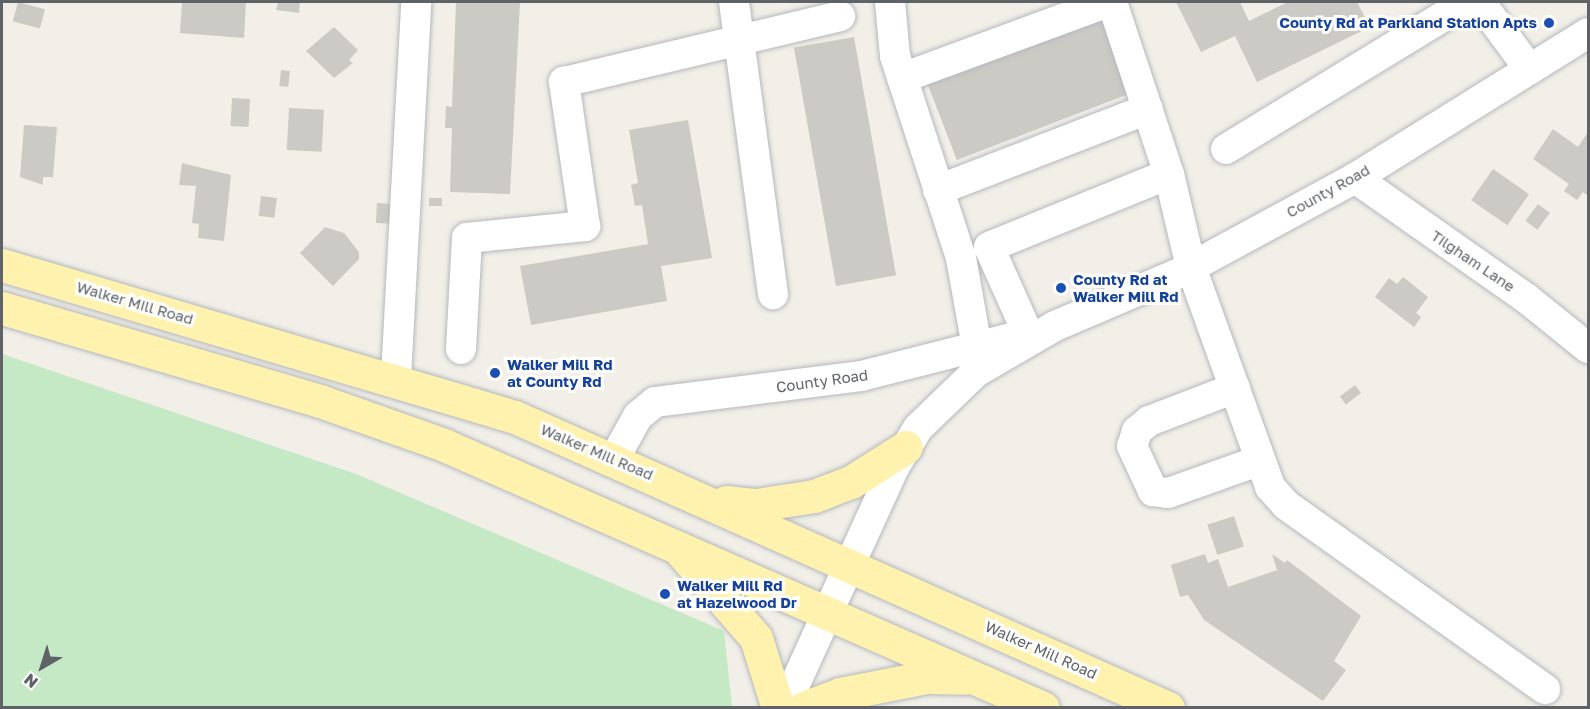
<!DOCTYPE html>
<style>
body{margin:0}
#map{position:relative;width:1590px;height:709px;overflow:hidden;background:#f1efe8;font-family:"Golos Text",sans-serif}
div>[style]{position:absolute}
.green>*{inset:0;background:#c5e8c5}
.building>*{inset:0;background:#cccac5;transform-origin:0 0}
.roads{filter:drop-shadow(0 0 2px #b5b8bc) drop-shadow(0 0 2px #b5b8bc)}
.minor>*{height:30px;margin:-15px;padding:0 15px;transform-origin:15px;border-radius:15px;background:#fff}
.major>*{height:33px;margin:-16.5px;padding:0 16.5px;transform-origin:16.5px;border-radius:16.5px;background:#fff2af}
.dots>*{width:16px;height:16px;translate:-50% -50%;box-sizing:border-box;border:3px solid #fff;border-radius:50%}
span{translate:-50% -50%;white-space:nowrap;text-align:center;line-height:1.15;-webkit-text-stroke:6px #fff;paint-order:stroke}
.transit-label{font-size:15px;color:#164399;font-weight:700}
.right{translate:-100% -50%;text-align:right}
.left{translate:0 -50%;text-align:left}
.street-label{font-size:15px;color:#5f6368}
.frame{position:absolute;inset:0;border:3px solid #5f6368;pointer-events:none}
.north{position:absolute;left:12px;top:637px;width:60px;height:60px;-webkit-text-stroke:4px #fff;paint-order:stroke;rotate:219deg;font-size:16px;font-weight:700;line-height:24px;text-align:center;color:#5f6368}
.north::after{content:'';display:block;margin:auto;width:21px;height:27px;background:#5f6368;clip-path:polygon(50% 0,100% 100%,50% 72%,0 100%)}
</style>
<div id="map">
<div class="green">
<i style="clip-path:polygon(2px 354px,356px 474px,724px 631px,732px 707px,2px 707px)"></i>
</div>
<div class="building">
<i style="left:18px;top:2px;width:28px;height:20px;rotate:15deg"></i>
<i style="clip-path:polygon(182px 2px,246px 2px,244px 38px,180px 33px)"></i>
<i style="clip-path:polygon(278px 2px,300px 3px,299px 13px,276px 10px)"></i>
<i style="clip-path:polygon(456px 2px,520px 2px,510px 194px,450px 192px,452px 128px,445px 128px,446px 106px,452px 107px)"></i>
<i style="clip-path:polygon(1176px 2px,1240px 2px,1249px 21px,1288px 2px,1357px 2px,1370px 27px,1257px 82px,1235px 36px,1201px 52px)"></i>
<i style="left:1100px;top:14px;width:85px;height:186px;rotate:69deg"></i>
<i style="clip-path:polygon(334px 27px,358px 50px,349px 60px,353px 63px,334px 78px,306px 51px)"></i>
<i style="left:854px;top:37px;width:242px;height:61px;rotate:80deg"></i>
<i style="left:281px;top:70px;width:9px;height:16px;rotate:6deg"></i>
<i style="left:232px;top:98px;width:18px;height:28px;rotate:3deg"></i>
<i style="left:289px;top:108px;width:35px;height:42px;rotate:3deg"></i>
<i style="clip-path:polygon(688px 120px,712px 258px,661px 266px,667px 301px,531px 325px,520px 266px,648px 244px,642px 205px,635px 206px,631px 185px,638px 183px,629px 130px)"></i>
<i style="clip-path:polygon(24px 125px,57px 127px,53px 177px,43px 177px,43px 185px,20px 177px)"></i>
<i style="clip-path:polygon(1553px 129px,1578px 147px,1588px 132px,1588px 196px,1583px 192px,1577px 200px,1564px 191px,1569px 184px,1533px 159px)"></i>
<i style="clip-path:polygon(182px 163px,231px 175px,224px 241px,198px 238px,199px 224px,192px 223px,196px 186px,179px 185px)"></i>
<i style="left:1493px;top:169px;width:44px;height:38px;rotate:35deg"></i>
<i style="left:261px;top:196px;width:16px;height:20px;rotate:7deg"></i>
<i style="left:429px;top:198px;width:13px;height:8px"></i>
<i style="left:377px;top:203px;width:17px;height:20px;rotate:3deg"></i>
<i style="left:1538px;top:204px;width:15px;height:21px;rotate:37deg"></i>
<i style="clip-path:polygon(325px 227px,344px 233px,359px 252px,359px 259px,333px 286px,300px 253px)"></i>
<i style="clip-path:polygon(1403px 277px,1428px 297px,1416px 313px,1421px 317px,1414px 327px,1375px 297px,1389px 278px,1397px 284px)"></i>
<i style="left:1355px;top:385px;width:10px;height:19px;rotate:53deg"></i>
<i style="left:1234px;top:516px;width:32px;height:28px;rotate:72deg"></i>
<i style="clip-path:polygon(1205px 554px,1208px 563px,1218px 559px,1228px 587px,1277px 570px,1272px 554px,1285px 563px,1287px 560px,1361px 616px,1334px 661px,1346px 670px,1323px 701px,1204px 620px,1188px 595px,1180px 597px,1171px 565px)"></i>
</div>
<div class="roads">
<div class="minor">
<i style="left:734px;top:2px;width:295px;rotate:82.4deg"></i>
<i style="left:890px;top:2px;width:54px;rotate:84.7deg"></i>
<i style="left:895px;top:56px;width:213px;rotate:71.9deg"></i>
<i style="left:961px;top:258px;width:90px;rotate:79.8deg"></i>
<i style="left:1112px;top:2px;width:181px;rotate:71.7deg"></i>
<i style="left:1480px;top:2px;width:84px;rotate:53.7deg"></i>
<i style="left:902px;top:78px;width:221px;rotate:-20.2deg"></i>
<i style="left:1226px;top:149px;width:282px;rotate:-31.4deg"></i>
<i style="left:1355px;top:178px;width:209px;rotate:35.1deg"></i>
<i style="left:1526px;top:298px;width:80px;rotate:38.9deg"></i>
<i style="left:938px;top:190px;width:225px;rotate:-21.1deg"></i>
<i style="left:1028px;top:334px;width:95px;rotate:-114.1deg"></i>
<i style="left:989px;top:247px;width:194px;rotate:-22.1deg"></i>
<i style="left:1169px;top:174px;width:96px;rotate:76.7deg"></i>
<i style="left:1191px;top:267px;width:234px;rotate:70.2deg"></i>
<i style="left:1270px;top:487px;width:24px;rotate:48deg"></i>
<i style="left:1286px;top:505px;width:318px;rotate:35.4deg"></i>
<i style="left:461px;top:349px;width:111px;rotate:-86.9deg"></i>
<i style="left:467px;top:238px;width:119px;rotate:-5.8deg"></i>
<i style="left:585px;top:226px;width:146px;rotate:-98.3deg"></i>
<i style="left:564px;top:82px;width:284px;rotate:-13.4deg"></i>
<i style="left:396px;top:377px;width:376px;rotate:-86.9deg"></i>
<i style="left:1235px;top:388px;width:92px;rotate:159deg"></i>
<i style="left:1149px;top:421px;width:16px;rotate:140deg"></i>
<i style="left:1137px;top:431px;width:16px;rotate:108deg"></i>
<i style="left:1132px;top:446px;width:50px;rotate:65deg"></i>
<i style="left:1153px;top:491px;width:15px;rotate:8deg"></i>
<i style="left:1168px;top:493px;width:96px;rotate:-19.6deg"></i>
<i style="left:614px;top:459px;width:49px;rotate:-60.8deg"></i>
<i style="left:638px;top:416px;width:22px;rotate:-39deg"></i>
<i style="left:655px;top:402px;width:208px;rotate:-7.2deg"></i>
<i style="left:861px;top:376px;width:159px;rotate:-14.2deg"></i>
<i style="left:784px;top:708px;width:266px;rotate:-65.4deg"></i>
<i style="left:895px;top:466px;width:44px;rotate:-58.8deg"></i>
<i style="left:918px;top:428px;width:81px;rotate:-44deg"></i>
<i style="left:976px;top:372px;width:91px;rotate:-30.2deg"></i>
<i style="left:1055px;top:326px;width:140px;rotate:-23.1deg"></i>
<i style="left:1184px;top:271px;width:195px;rotate:-28.5deg"></i>
<i style="left:1355px;top:178px;width:274px;rotate:-31.9deg"></i>
</div>
<div class="major">
<i style="left:2px;top:265px;width:535px;rotate:16.5deg"></i>
<i style="left:515px;top:417px;width:715px;rotate:24.02deg"></i>
<i style="left:2px;top:308px;width:331px;rotate:16.3deg"></i>
<i style="left:320px;top:401px;width:132px;rotate:19.5deg"></i>
<i style="left:444px;top:445px;width:654px;rotate:23.7deg"></i>
<i style="left:726px;top:502px;width:30px;rotate:6deg"></i>
<i style="left:756px;top:505px;width:59px;rotate:-8.8deg"></i>
<i style="left:814px;top:496px;width:40px;rotate:-21deg"></i>
<i style="left:851px;top:482px;width:65px;rotate:-32.5deg"></i>
<i style="left:683px;top:554px;width:111px;rotate:49deg"></i>
<i style="left:756px;top:638px;width:73px;rotate:72.6deg"></i>
<i style="left:804px;top:708px;width:39px;rotate:-21deg"></i>
<i style="left:840px;top:694px;width:89px;rotate:-11.1deg"></i>
<i style="left:927px;top:677px;width:39px;rotate:1deg"></i>
</div>
</div>
<div class="dots">
<i style="left:1549px;top:23px;background:#1a4fb4"></i>
<i style="left:1061px;top:288px;background:#1a4fb4"></i>
<i style="left:495px;top:373px;background:#1a4fb4"></i>
<i style="left:665px;top:594px;background:#1a4fb4"></i>
</div>
<div class="transit-label">
<span class="right" style="left:1537px;top:23px">County Rd at Parkland Station Apts</span>
<span class="left" style="left:1073px;top:288px">County Rd at<br>Walker Mill Rd</span>
<span class="left" style="left:507px;top:373px">Walker Mill Rd<br>at County Rd</span>
<span class="left" style="left:677px;top:594px">Walker Mill Rd<br>at Hazelwood Dr</span>
</div>
<div class="street-label">
<span style="left:1328px;top:191px;rotate:-29deg">County Road</span>
<span style="left:1473px;top:261px;rotate:34deg">Tilgham Lane</span>
<span style="left:135px;top:303px;rotate:16deg">Walker Mill Road</span>
<span style="left:822px;top:381px;rotate:-8deg">County Road</span>
<span style="left:597px;top:452px;rotate:23deg">Walker Mill Road</span>
<span style="left:1041px;top:650px;rotate:24deg">Walker Mill Road</span>
</div>
<div class="frame"></div>
<div class="north">N</div>
</div>
